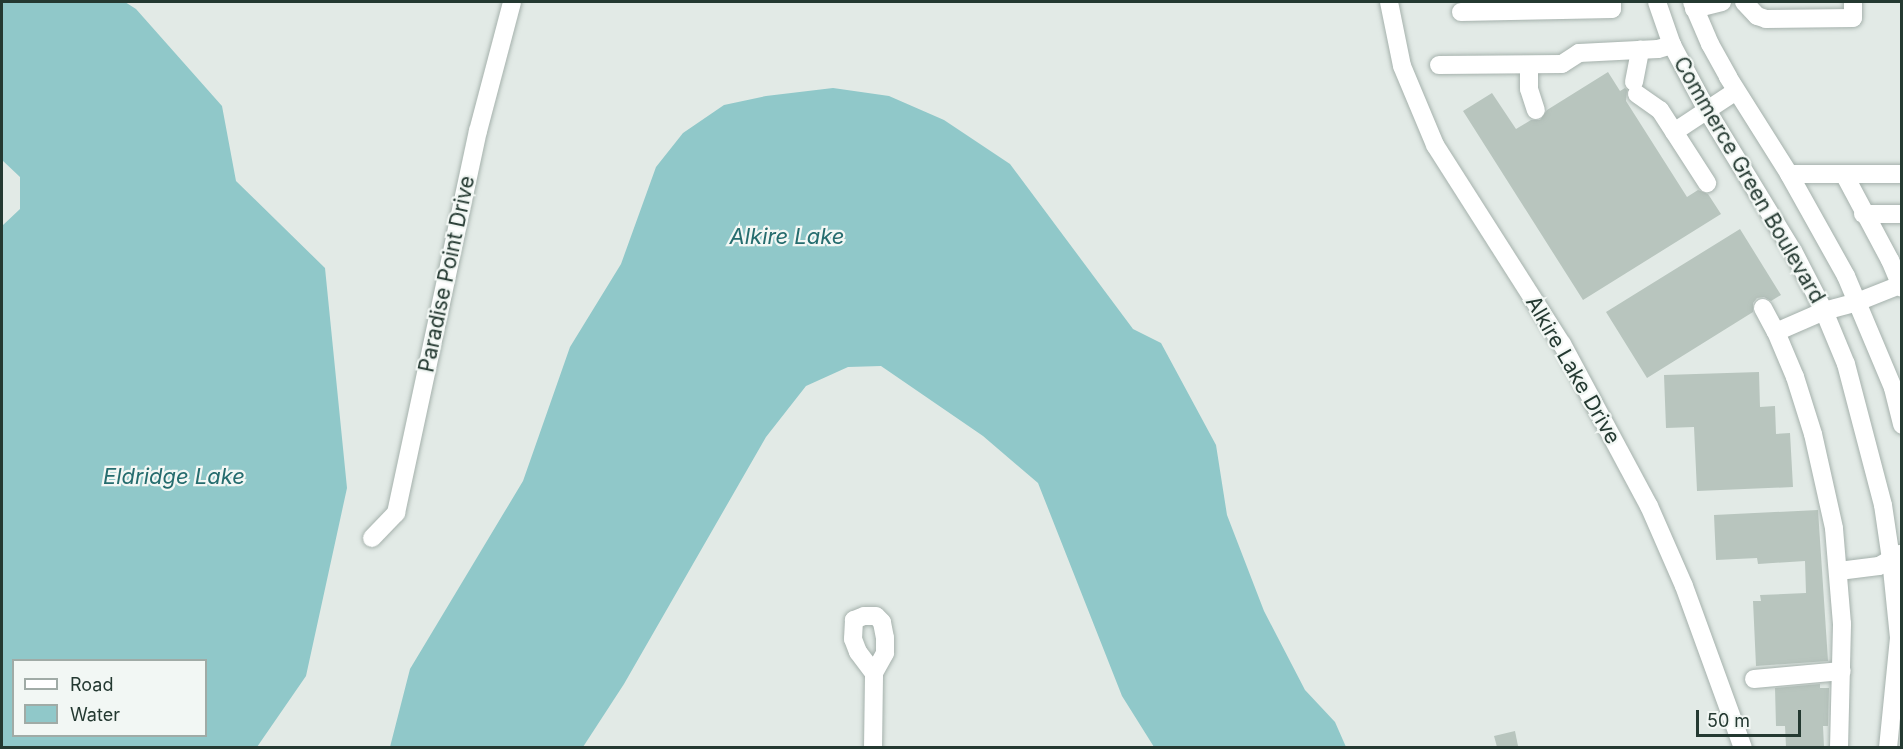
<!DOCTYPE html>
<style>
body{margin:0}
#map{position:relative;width:1903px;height:749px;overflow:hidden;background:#e2eae6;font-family:Inter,sans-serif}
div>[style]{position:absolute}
.water>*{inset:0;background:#90c8c9}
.building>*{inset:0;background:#b8c5be}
.roads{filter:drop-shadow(0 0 2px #a5b1ac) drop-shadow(0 0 2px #a5b1ac)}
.minor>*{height:18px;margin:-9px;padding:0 9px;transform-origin:9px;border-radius:9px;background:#fff}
span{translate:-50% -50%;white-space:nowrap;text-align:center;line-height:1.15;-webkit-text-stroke:4.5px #f2f7f4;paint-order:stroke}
.street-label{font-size:21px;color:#243931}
.water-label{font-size:22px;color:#256c6e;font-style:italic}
.frame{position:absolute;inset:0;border:3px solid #243931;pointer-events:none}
.legend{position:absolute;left:12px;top:659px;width:195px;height:78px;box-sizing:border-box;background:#f2f7f4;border:2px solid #a0aba6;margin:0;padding:8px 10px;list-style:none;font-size:18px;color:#243931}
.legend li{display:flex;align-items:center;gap:12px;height:30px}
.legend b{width:30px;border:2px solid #a0aba6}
.scale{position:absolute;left:1696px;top:710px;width:105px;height:27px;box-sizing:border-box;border:3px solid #243931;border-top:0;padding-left:8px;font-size:18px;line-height:21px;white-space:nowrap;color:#243931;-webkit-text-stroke:4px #f2f7f4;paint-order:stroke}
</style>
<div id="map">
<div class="water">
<i style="clip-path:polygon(evenodd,2px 2px,125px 2px,136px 9px,222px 106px,236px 181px,325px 268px,347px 488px,306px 676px,257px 747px,2px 747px,2px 226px,20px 209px,20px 177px,2px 160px,2px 2px,14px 660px,206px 660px,206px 736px,14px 736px,14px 660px)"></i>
<i style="clip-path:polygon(833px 88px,889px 96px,944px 120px,1010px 164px,1133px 329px,1161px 343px,1216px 445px,1227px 515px,1264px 611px,1305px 690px,1335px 722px,1346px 747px,1154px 747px,1122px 696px,1038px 483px,983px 436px,881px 366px,848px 367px,806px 386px,766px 437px,624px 684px,583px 747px,390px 747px,410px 669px,523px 481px,570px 347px,621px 264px,656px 167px,683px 133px,724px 105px,766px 96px)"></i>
</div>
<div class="building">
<i style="clip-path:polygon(1608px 72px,1620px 91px,1625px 88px,1627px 90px,1626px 101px,1687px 197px,1698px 190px,1708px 194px,1721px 214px,1583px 300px,1463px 111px,1492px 93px,1516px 129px,1531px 120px,1540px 120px,1547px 110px)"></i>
<i style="clip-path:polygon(1740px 229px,1781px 295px,1771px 301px,1764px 297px,1757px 298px,1753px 303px,1753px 312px,1647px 378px,1606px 312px)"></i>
<i style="clip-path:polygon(1759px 372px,1760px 407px,1775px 406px,1776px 434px,1790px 433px,1793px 487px,1697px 491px,1694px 427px,1666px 428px,1664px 375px)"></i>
<i style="clip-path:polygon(1818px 510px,1828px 661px,1756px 666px,1753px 601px,1761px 601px,1760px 595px,1806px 593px,1805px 561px,1758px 564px,1757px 558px,1716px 560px,1714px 515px)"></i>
<i style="clip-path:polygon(1820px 684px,1820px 688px,1829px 688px,1828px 726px,1823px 726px,1824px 747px,1786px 747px,1785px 726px,1776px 726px,1775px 688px)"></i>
<i style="clip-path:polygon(1515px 731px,1518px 746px,1497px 747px,1494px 736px)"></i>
</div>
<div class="roads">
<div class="minor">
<i style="left:1389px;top:2px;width:65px;rotate:78.5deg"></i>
<i style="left:1402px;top:66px;width:86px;rotate:67.3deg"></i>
<i style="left:1435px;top:145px;width:236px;rotate:57.5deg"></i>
<i style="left:1562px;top:344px;width:184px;rotate:61.8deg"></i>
<i style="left:1649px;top:506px;width:87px;rotate:66.4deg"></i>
<i style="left:1684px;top:586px;width:172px;rotate:70deg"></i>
<i style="left:1657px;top:2px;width:46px;rotate:70.8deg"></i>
<i style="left:1672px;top:45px;width:76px;rotate:61.8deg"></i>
<i style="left:1708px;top:112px;width:163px;rotate:58.6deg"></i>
<i style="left:1793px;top:251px;width:68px;rotate:62.7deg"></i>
<i style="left:1824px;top:311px;width:57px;rotate:67.5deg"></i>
<i style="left:1846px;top:364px;width:146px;rotate:75.3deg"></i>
<i style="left:1883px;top:505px;width:55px;rotate:81.6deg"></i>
<i style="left:1891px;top:559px;width:79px;rotate:84.2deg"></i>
<i style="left:1899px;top:638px;width:111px;rotate:95.7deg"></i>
<i style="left:1692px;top:2px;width:46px;rotate:66.8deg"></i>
<i style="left:1710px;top:44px;width:38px;rotate:61deg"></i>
<i style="left:1728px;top:77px;width:115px;rotate:57.8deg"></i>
<i style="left:1789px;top:174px;width:117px;rotate:60.8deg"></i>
<i style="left:1846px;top:276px;width:121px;rotate:67.2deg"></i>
<i style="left:1893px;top:388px;width:38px;rotate:76deg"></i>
<i style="left:1744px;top:2px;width:19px;rotate:47deg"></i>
<i style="left:1757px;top:16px;width:9px;rotate:18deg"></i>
<i style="left:1766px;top:19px;width:87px;rotate:-0.7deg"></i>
<i style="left:1853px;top:18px;width:16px;rotate:-90deg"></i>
<i style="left:1694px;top:9px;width:29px;rotate:-14deg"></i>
<i style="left:1461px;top:12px;width:151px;rotate:-1.1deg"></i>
<i style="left:1612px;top:9px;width:7px;rotate:-90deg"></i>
<i style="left:1439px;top:65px;width:123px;rotate:-0.5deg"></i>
<i style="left:1562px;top:64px;width:20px;rotate:-33deg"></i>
<i style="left:1579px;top:53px;width:79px;rotate:-2.9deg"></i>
<i style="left:1658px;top:49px;width:15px;rotate:-16deg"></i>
<i style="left:1529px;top:65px;width:24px;rotate:90deg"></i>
<i style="left:1529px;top:89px;width:22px;rotate:72deg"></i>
<i style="left:1634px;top:82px;width:33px;rotate:-79deg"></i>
<i style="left:1637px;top:94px;width:28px;rotate:35deg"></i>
<i style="left:1660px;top:110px;width:87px;rotate:57.2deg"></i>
<i style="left:1674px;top:132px;width:74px;rotate:-33.5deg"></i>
<i style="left:1789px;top:174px;width:113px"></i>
<i style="left:1844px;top:174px;width:98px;rotate:61.9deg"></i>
<i style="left:1890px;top:260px;width:30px;rotate:67deg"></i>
<i style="left:1863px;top:214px;width:39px"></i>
<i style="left:1763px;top:308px;width:27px;rotate:62deg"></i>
<i style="left:372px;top:538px;width:35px;rotate:-46deg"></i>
<i style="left:396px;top:513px;width:391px;rotate:-77.9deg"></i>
<i style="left:478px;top:131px;width:133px;rotate:-75.2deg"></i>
<i style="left:1839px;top:571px;width:40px;rotate:-7.1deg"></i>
<i style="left:1879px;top:566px;width:24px;rotate:-30deg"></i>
<i style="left:1754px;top:679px;width:88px;rotate:-5.2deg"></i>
<i style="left:873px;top:748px;width:75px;rotate:-89.2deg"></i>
<i style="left:874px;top:673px;width:23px;rotate:-61deg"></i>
<i style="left:885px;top:653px;width:15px;rotate:-90deg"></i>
<i style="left:885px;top:638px;width:16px;rotate:-101deg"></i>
<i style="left:882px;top:622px;width:8px;rotate:-135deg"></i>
<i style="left:876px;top:616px;width:12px;rotate:180deg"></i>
<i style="left:864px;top:616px;width:11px;rotate:158deg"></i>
<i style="left:854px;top:620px;width:19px;rotate:93deg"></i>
<i style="left:853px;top:639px;width:14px;rotate:69deg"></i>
<i style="left:858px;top:652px;width:26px;rotate:53deg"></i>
<i style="left:1839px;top:748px;width:124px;rotate:-88.6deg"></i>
<i style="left:1842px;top:624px;width:96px;rotate:-94.8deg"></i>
<i style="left:1834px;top:528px;width:96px;rotate:-102.6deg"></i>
<i style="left:1813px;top:434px;width:60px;rotate:-107.5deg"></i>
<i style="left:1795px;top:377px;width:49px;rotate:-112.9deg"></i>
<i style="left:1776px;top:332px;width:52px;rotate:-23.6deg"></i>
<i style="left:1824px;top:311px;width:34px;rotate:-15deg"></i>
<i style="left:1857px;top:302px;width:46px;rotate:-21.6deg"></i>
</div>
</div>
<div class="street-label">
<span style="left:1749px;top:180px;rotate:60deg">Commerce Green Boulevard</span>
<span style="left:447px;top:274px;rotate:-78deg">Paradise Point Drive</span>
<span style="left:1573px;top:370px;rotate:60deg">Alkire Lake Drive</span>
</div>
<div class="water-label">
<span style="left:787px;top:237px">Alkire Lake</span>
<span style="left:174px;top:477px">Eldridge Lake</span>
</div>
<div class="frame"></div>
<ul class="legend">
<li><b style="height:8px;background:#fff"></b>Road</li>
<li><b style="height:16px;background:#90c8c9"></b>Water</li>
</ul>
<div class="scale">50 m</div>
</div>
